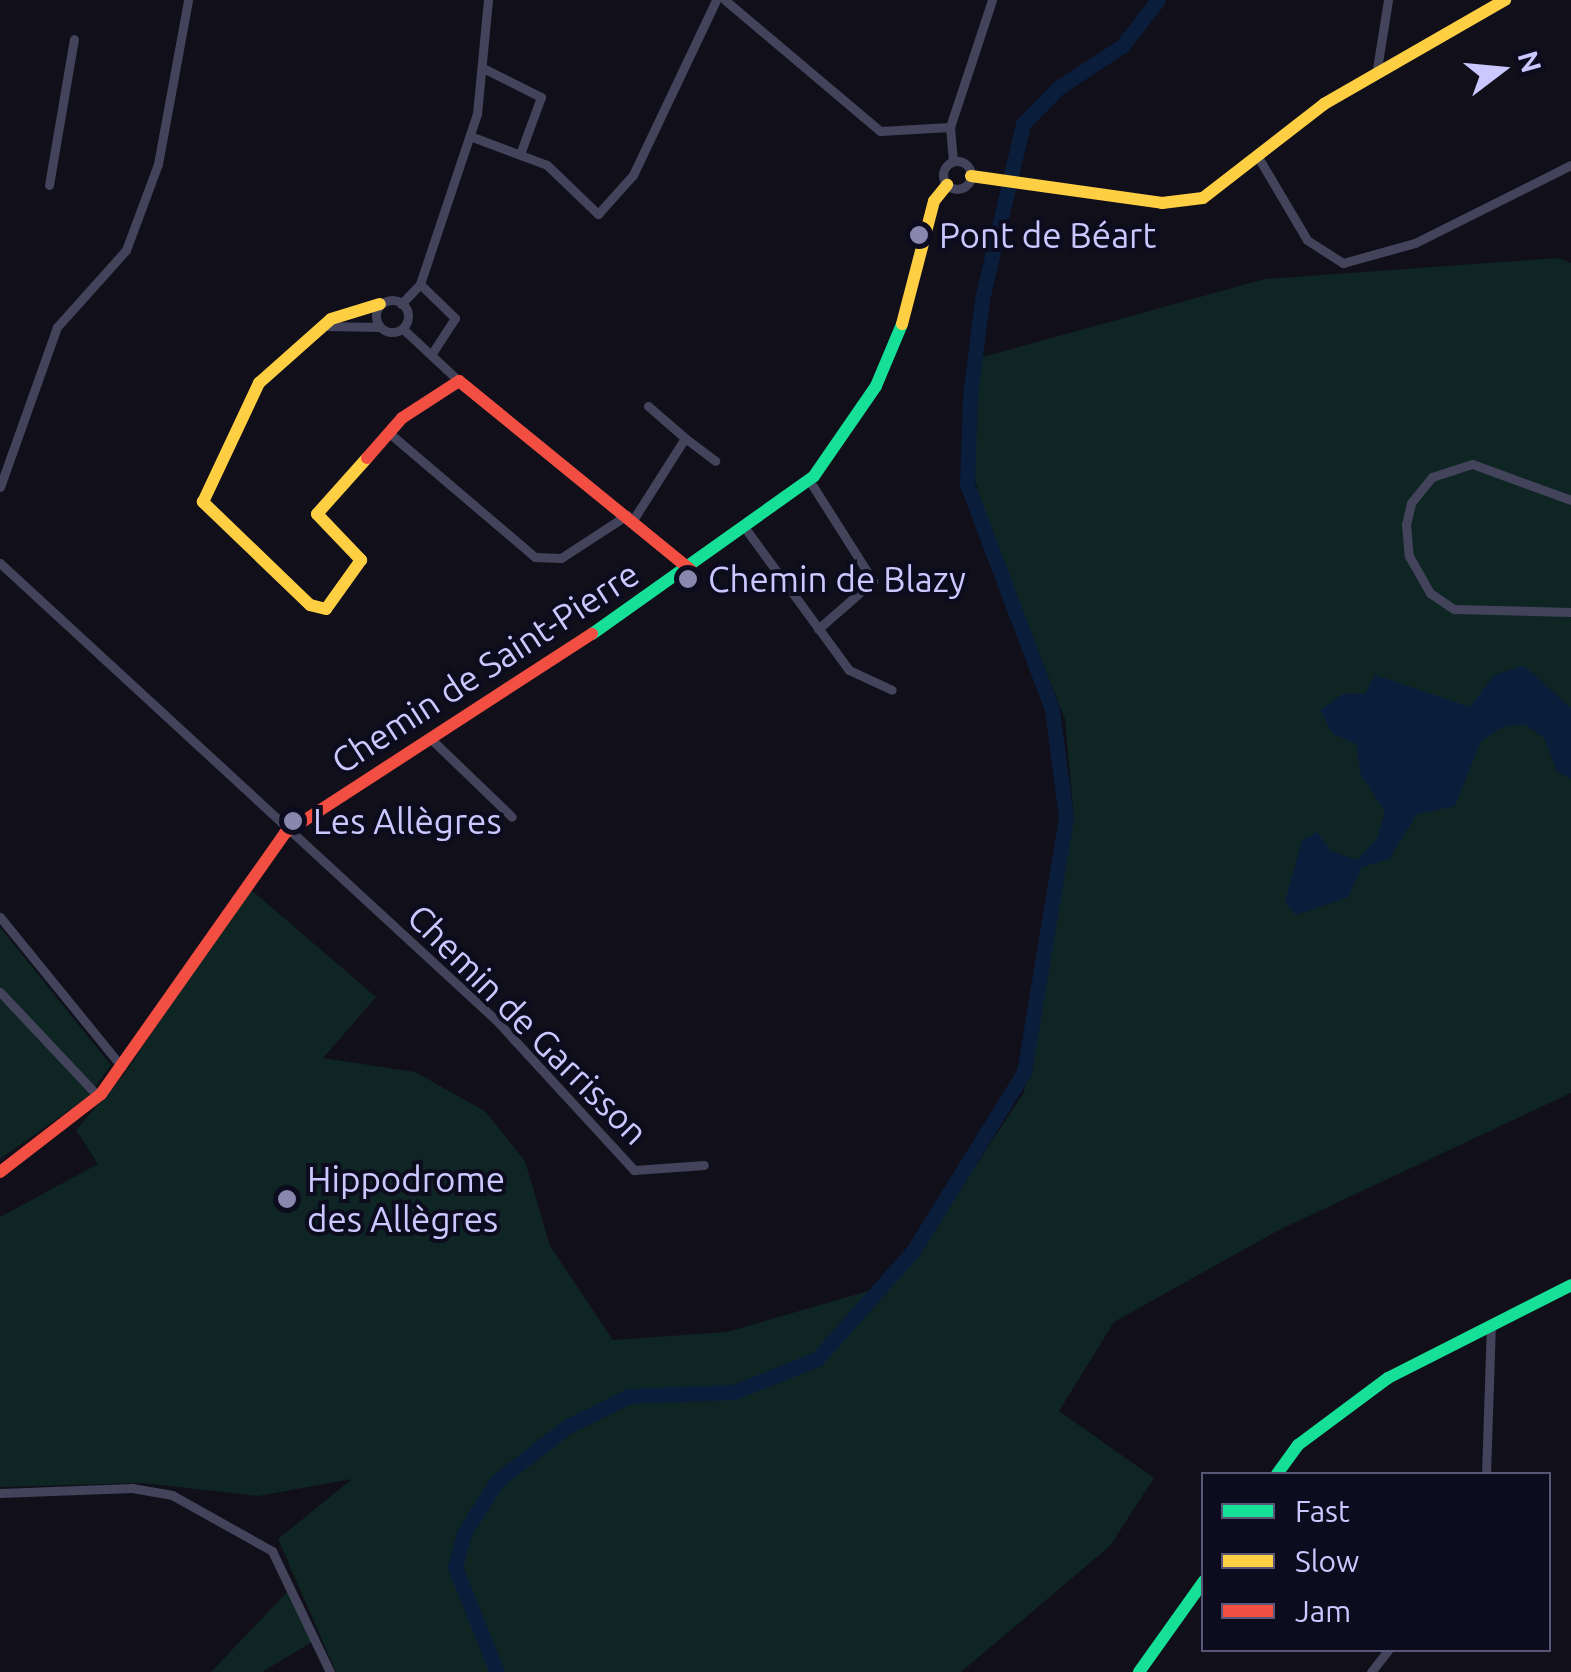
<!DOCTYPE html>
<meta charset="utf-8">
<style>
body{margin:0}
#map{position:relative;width:1571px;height:1672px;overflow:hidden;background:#100f1a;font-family:Ubuntu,sans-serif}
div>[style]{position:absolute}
.green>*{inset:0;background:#0e2524}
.water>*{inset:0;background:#0a1e3c}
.river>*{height:15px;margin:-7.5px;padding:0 7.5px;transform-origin:7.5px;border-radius:7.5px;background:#0a1e3c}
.street>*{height:9px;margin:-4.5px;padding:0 4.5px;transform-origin:4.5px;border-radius:4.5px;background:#43445b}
.street>.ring{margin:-4.5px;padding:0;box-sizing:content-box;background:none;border:9px solid #43445b;border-radius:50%}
.fast>*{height:12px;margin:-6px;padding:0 6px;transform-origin:6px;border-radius:6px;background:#16e098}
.slow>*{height:12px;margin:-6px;padding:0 6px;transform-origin:6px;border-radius:6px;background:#ffcf43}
.jam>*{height:12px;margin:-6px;padding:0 6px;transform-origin:6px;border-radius:6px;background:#f24e42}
.dots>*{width:28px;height:28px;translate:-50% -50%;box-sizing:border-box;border:5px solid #0d0b1e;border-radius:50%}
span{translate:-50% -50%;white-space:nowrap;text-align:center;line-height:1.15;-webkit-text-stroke:8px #0d0b1e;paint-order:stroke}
.poi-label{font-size:35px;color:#cbc8ff}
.left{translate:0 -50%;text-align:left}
.street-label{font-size:35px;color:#cbc8ff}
.legend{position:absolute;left:1201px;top:1472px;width:350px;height:180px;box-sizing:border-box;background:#0d0b1e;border:2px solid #595778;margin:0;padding:12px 18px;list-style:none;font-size:30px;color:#cbc8ff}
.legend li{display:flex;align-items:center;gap:20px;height:50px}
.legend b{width:50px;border:2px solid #595778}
.north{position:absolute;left:1451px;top:20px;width:100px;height:100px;-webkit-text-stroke:8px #0d0b1e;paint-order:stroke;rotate:74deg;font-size:28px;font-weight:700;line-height:40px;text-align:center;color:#cbc8ff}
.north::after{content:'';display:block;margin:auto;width:35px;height:45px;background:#cbc8ff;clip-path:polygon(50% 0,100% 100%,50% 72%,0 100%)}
</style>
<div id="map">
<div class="green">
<i style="clip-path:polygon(1558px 258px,1571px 263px,1571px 1093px,1279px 1230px,1114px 1322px,1059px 1411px,1154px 1478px,1110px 1546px,961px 1672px,336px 1672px,278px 1539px,352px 1479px,258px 1496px,142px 1483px,0 1487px,0 1217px,98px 1164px,76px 1130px,125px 1073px,249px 888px,376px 997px,323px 1058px,415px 1072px,485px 1111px,525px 1161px,550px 1246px,613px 1340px,727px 1332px,872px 1290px,907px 1270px,1024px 1092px,1074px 818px,1065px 719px,984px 514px,969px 455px,979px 358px,1265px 279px)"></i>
<i style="clip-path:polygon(0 927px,111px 1065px,88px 1097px,0 1159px)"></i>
<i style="clip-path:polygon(288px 1591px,312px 1642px,262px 1672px,211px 1672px)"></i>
</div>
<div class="water">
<i style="clip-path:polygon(1524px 666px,1571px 708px,1571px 779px,1557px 771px,1544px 738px,1525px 724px,1502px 727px,1481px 741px,1455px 806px,1417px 814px,1389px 859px,1362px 867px,1348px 897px,1296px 915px,1285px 902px,1302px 841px,1317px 832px,1331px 851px,1357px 860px,1377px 839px,1385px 811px,1361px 775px,1356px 744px,1333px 734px,1320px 710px,1343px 694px,1365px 694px,1375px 675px,1470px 707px,1494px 675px)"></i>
</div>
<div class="river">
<i style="left:497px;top:1672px;width:113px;rotate:-111.8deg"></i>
<i style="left:455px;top:1567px;width:35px;rotate:-75deg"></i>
<i style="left:464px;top:1533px;width:62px;rotate:-57.6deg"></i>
<i style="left:497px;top:1481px;width:90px;rotate:-37.8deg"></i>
<i style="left:568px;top:1426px;width:68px;rotate:-26.2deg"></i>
<i style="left:629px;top:1396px;width:105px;rotate:-2.2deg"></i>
<i style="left:734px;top:1392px;width:89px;rotate:-21.7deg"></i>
<i style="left:817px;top:1359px;width:144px;rotate:-48.4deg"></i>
<i style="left:913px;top:1251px;width:211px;rotate:-58.2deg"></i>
<i style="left:1024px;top:1072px;width:258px;rotate:-80.6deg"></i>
<i style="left:1066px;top:817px;width:109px;rotate:-97.4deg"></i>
<i style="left:1052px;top:709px;width:241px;rotate:-110.7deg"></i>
<i style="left:967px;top:484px;width:88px;rotate:-88deg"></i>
<i style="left:970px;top:396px;width:98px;rotate:-82.9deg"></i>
<i style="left:982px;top:299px;width:180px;rotate:-76.8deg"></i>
<i style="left:1023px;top:124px;width:50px;rotate:-45.8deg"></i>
<i style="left:1058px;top:88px;width:77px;rotate:-33.3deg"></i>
<i style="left:1122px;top:46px;width:58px;rotate:-52deg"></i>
</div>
<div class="street">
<i style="left:725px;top:0;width:203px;rotate:40.2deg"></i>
<i style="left:880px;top:131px;width:70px;rotate:-3.3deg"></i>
<i style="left:483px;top:68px;width:65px;rotate:26.6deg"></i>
<i style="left:541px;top:97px;width:61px;rotate:110.2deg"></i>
<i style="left:1376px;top:75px;width:76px;rotate:-80.9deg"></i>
<i style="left:470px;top:136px;width:82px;rotate:20.6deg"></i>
<i style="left:547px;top:165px;width:71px;rotate:43.9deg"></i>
<i style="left:598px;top:214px;width:52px;rotate:-48.1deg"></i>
<i style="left:633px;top:175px;width:194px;rotate:-64.6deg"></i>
<i style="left:1258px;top:157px;width:96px;rotate:59.4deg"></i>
<i style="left:1307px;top:240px;width:43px;rotate:32.6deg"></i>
<i style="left:1343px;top:263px;width:75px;rotate:-15.5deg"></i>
<i style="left:1415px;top:243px;width:174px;rotate:-26.6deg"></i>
<i style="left:953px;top:161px;width:34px;rotate:-95deg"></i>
<i style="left:950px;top:127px;width:134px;rotate:-71.7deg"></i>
<i class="ring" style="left:943px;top:161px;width:19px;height:19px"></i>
<i style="left:49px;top:185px;width:148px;rotate:-80.3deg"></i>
<i style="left:420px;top:284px;width:49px;rotate:44.2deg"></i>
<i style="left:455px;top:318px;width:44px;rotate:123deg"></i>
<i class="ring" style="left:376px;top:300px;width:23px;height:23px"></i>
<i style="left:401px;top:304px;width:28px;rotate:-46deg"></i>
<i style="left:420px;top:284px;width:179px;rotate:-71.5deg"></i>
<i style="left:477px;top:114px;width:115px;rotate:-84.5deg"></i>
<i style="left:324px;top:326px;width:56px;rotate:1deg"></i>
<i style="left:403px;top:329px;width:76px;rotate:42.9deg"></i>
<i style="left:388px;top:432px;width:193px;rotate:40.4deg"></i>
<i style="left:535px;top:557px;width:26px;rotate:2deg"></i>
<i style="left:561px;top:558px;width:79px;rotate:-33.1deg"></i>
<i style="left:685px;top:438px;width:38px;rotate:37deg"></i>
<i style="left:809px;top:480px;width:120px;rotate:57.6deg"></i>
<i style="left:873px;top:581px;width:73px;rotate:138.9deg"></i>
<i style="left:0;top:487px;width:170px;rotate:-70.4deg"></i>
<i style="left:57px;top:327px;width:103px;rotate:-48.1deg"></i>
<i style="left:126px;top:250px;width:92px;rotate:-69.6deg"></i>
<i style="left:158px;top:164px;width:167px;rotate:-79.6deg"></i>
<i style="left:1571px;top:500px;width:105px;rotate:-160deg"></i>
<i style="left:1472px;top:464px;width:42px;rotate:162deg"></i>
<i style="left:1432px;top:477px;width:33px;rotate:129deg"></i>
<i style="left:1411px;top:503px;width:22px;rotate:103deg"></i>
<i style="left:1406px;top:524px;width:32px;rotate:85deg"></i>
<i style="left:1409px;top:556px;width:43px;rotate:60.4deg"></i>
<i style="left:1430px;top:593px;width:29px;rotate:34deg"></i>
<i style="left:1454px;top:609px;width:117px;rotate:1.5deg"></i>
<i style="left:633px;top:520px;width:97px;rotate:-57.6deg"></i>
<i style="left:685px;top:438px;width:49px;rotate:-139.1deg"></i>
<i style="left:745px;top:528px;width:176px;rotate:53.8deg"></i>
<i style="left:849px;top:670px;width:47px;rotate:24.9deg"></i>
<i style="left:0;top:563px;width:674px;rotate:42.66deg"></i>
<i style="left:496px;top:1020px;width:204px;rotate:47.4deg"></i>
<i style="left:634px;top:1170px;width:70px;rotate:-4.1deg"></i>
<i style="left:431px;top:739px;width:112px;rotate:43.9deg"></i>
<i style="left:0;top:917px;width:193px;rotate:50.9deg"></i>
<i style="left:0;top:992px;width:144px;rotate:46.7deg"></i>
<i style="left:1486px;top:1474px;width:149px;rotate:-88.1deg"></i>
<i style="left:0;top:1493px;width:132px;rotate:-2.2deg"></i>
<i style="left:132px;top:1488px;width:41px;rotate:9.9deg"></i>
<i style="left:172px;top:1495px;width:115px;rotate:29.2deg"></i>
<i style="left:272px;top:1551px;width:134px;rotate:64.4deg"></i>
<i style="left:1371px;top:1672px;width:28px;rotate:-52deg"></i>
</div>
<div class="fast">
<i style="left:592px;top:634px;width:272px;rotate:-35.4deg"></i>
<i style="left:814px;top:476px;width:109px;rotate:-55.4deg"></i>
<i style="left:876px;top:386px;width:67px;rotate:-67.2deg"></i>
<i style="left:1277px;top:1474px;width:36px;rotate:-54deg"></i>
<i style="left:1298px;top:1445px;width:112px;rotate:-36.7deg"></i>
<i style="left:1388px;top:1378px;width:205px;rotate:-26.9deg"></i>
<i style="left:1139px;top:1672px;width:112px;rotate:-54.5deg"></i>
</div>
<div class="slow">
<i style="left:971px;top:176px;width:193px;rotate:8deg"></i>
<i style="left:1162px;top:203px;width:41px;rotate:-7deg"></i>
<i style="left:1203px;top:198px;width:153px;rotate:-37.8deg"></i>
<i style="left:1324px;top:104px;width:209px;rotate:-29.9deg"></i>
<i style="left:902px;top:324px;width:127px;rotate:-75.4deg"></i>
<i style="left:934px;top:201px;width:21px;rotate:-51deg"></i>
<i style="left:367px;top:458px;width:75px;rotate:131.8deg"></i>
<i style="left:317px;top:514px;width:64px;rotate:46.3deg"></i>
<i style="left:361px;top:560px;width:60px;rotate:125.5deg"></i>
<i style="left:326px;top:609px;width:16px;rotate:-166deg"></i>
<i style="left:310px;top:605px;width:149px;rotate:-136.1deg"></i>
<i style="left:203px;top:502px;width:132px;rotate:-64.8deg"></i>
<i style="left:259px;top:383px;width:96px;rotate:-41.6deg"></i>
<i style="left:331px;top:319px;width:51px;rotate:-17deg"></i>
</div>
<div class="jam">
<i style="left:367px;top:458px;width:53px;rotate:-48.8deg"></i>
<i style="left:402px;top:418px;width:68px;rotate:-33deg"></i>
<i style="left:459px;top:381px;width:299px;rotate:39.2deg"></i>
<i style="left:0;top:1172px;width:128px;rotate:-37.7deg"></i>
<i style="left:101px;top:1094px;width:319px;rotate:-54.8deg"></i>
<i style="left:285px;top:833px;width:366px;rotate:-33deg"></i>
</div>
<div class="dots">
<i style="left:919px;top:235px;background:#8a87af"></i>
<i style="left:688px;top:579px;background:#8a87af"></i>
<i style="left:293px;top:821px;background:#8a87af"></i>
<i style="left:287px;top:1199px;background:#8a87af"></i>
</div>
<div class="poi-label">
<span class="left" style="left:939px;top:235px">Pont de Béart</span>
<span class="left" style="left:708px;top:579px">Chemin de Blazy</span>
<span class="left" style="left:313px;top:821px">Les Allègres</span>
<span class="left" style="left:307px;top:1199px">Hippodrome<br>des Allègres</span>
</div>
<div class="street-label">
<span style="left:485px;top:667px;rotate:-33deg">Chemin de Saint-Pierre</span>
<span style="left:528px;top:1024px;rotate:45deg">Chemin de Garrisson</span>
</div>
<ul class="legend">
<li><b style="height:12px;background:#16e098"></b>Fast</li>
<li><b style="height:12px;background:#ffcf43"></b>Slow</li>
<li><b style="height:12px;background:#f24e42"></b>Jam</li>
</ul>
<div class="north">N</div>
</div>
